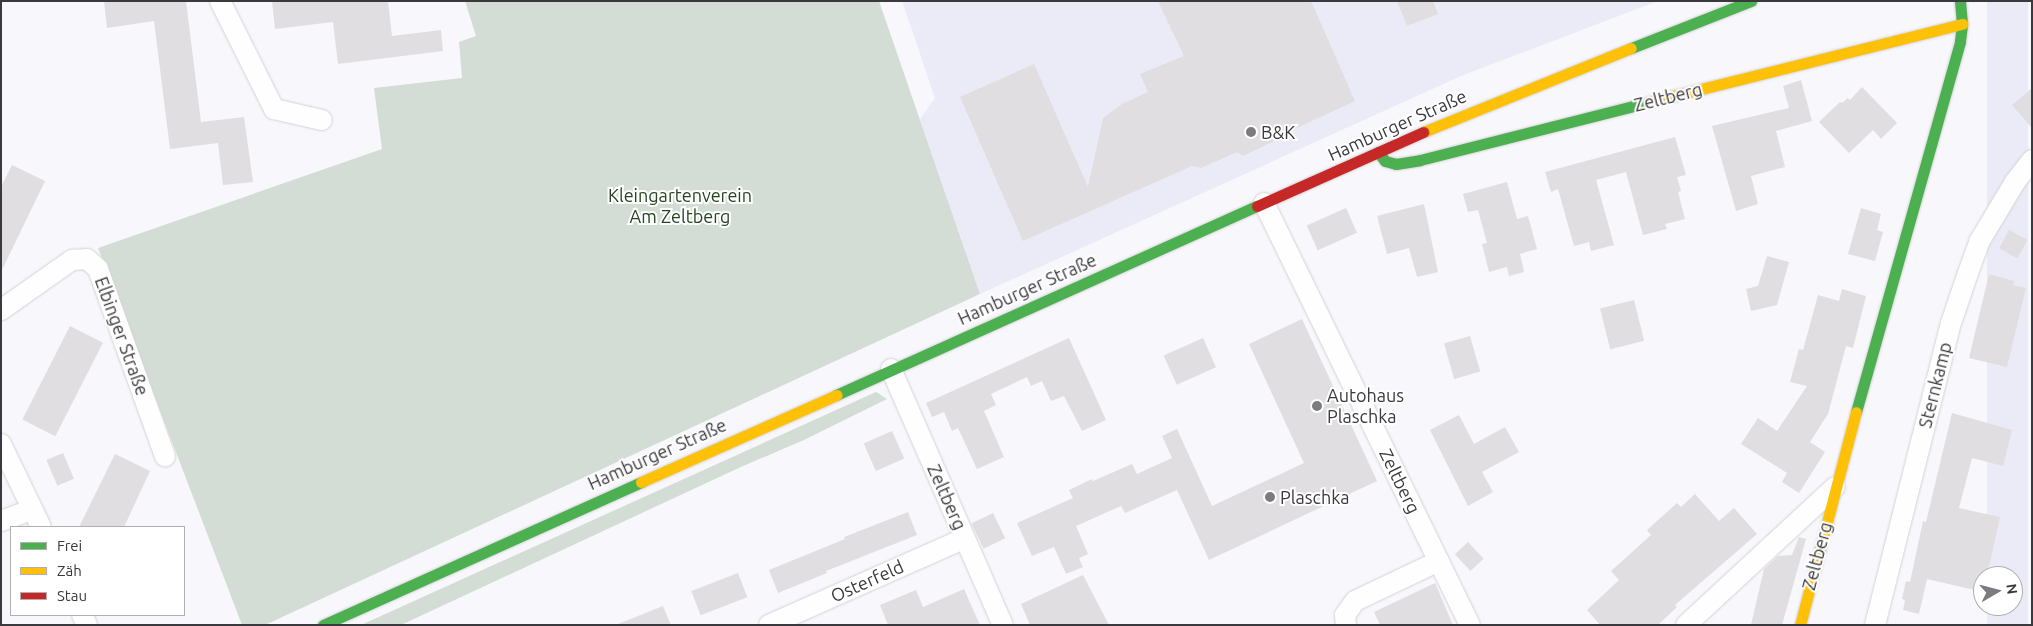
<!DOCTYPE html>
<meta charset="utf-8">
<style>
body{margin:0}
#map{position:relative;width:2033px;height:626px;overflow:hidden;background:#f7f7fc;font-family:Ubuntu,sans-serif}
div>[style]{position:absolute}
.built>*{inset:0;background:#eaebf6;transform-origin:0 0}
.green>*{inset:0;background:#d4ddd5}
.building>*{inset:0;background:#e0dee1;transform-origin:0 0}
.roads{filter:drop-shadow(0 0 1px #d3d3d7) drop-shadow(0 0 1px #d3d3d7)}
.street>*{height:20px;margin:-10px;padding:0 10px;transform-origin:10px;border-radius:10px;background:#fefeff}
.fast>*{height:11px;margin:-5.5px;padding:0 5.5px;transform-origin:5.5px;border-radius:5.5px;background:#4caf50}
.slow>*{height:11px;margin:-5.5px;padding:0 5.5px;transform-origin:5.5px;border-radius:5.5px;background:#ffc107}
.jam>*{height:11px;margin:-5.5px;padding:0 5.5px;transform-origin:5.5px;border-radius:5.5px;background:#c62828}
.dots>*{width:14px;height:14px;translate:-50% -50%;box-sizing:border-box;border:2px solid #fff;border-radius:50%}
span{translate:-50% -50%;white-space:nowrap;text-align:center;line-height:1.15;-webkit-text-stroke:4px #fff;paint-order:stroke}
.street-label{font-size:18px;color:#3a3a3e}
.poi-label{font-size:18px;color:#3a3a3e}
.left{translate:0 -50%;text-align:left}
.park-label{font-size:18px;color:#254520}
.frame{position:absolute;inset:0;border:2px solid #3a3a3e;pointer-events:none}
.legend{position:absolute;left:10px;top:526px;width:175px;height:90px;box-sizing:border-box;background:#fff;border:1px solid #b0b0b2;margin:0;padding:6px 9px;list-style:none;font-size:15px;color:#3a3a3e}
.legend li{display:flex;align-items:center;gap:10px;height:25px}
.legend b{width:25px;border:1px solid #b0b0b2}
.north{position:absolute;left:1973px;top:566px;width:50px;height:50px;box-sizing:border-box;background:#fff;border:1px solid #b0b0b2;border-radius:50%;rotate:82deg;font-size:14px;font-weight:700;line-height:20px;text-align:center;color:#3a3a3e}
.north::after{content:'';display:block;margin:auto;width:18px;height:22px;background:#7c7c80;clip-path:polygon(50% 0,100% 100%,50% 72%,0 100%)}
</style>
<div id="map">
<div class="built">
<i style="clip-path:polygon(902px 1px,1658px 1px,1461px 76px,980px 294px,920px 119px,935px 98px)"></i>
<i style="left:1987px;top:1px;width:41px;height:646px"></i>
</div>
<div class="green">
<i style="clip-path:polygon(465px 1px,879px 1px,980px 294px,265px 625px,242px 625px,98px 248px,382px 149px,374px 88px,462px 78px,459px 42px,476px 36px)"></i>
<i style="clip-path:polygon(876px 392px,887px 399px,804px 440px,743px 466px,401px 625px,361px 625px)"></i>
</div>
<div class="building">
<i style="clip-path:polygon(104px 1px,186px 1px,201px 122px,244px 117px,253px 182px,223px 185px,218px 143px,170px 149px,154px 21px,107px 28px)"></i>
<i style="clip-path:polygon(272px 1px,388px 1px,392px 36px,441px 30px,443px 51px,338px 64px,333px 22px,275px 29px)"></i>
<i style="clip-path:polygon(1158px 1px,1311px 1px,1355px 101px,1290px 131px,1291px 133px,1243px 156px,1237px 152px,1201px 168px,1192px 166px,1023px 241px,960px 97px,1034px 64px,1088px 187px,1103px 118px,1122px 104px,1148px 92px,1140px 74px,1184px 56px)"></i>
<i style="clip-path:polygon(1397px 1px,1433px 1px,1438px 14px,1407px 26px)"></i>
<i style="clip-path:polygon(1801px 80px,1812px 121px,1776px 131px,1785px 167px,1751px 176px,1758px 204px,1736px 211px,1712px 126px,1789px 108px,1783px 86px)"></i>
<i style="clip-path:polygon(1862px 87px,1897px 123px,1881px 139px,1873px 130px,1849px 153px,1819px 122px,1840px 102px,1842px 103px,1848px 98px,1850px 100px)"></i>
<i style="clip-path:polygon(2032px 88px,2032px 128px,2012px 105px)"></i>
<i style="clip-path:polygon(1675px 137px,1686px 175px,1677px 177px,1681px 191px,1678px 192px,1685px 219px,1665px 224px,1667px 229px,1643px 235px,1626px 172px,1596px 180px,1614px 245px,1591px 251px,1589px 242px,1574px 246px,1558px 189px,1551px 192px,1545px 172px)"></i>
<i style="clip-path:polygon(12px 165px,45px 181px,1px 272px,1px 187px)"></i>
<i style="clip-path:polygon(1507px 182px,1517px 219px,1528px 216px,1537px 249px,1520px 254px,1524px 272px,1509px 276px,1507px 267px,1489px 272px,1482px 244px,1487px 243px,1478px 210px,1468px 212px,1463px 194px)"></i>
<i style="clip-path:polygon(1424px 204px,1438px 272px,1417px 277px,1409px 248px,1387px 254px,1377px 216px)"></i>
<i style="left:1346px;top:208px;width:27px;height:43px;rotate:66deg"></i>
<i style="clip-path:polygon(1861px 208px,1881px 214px,1877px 230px,1883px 232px,1875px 261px,1848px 254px)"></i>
<i style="left:2009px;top:230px;width:21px;height:21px;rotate:28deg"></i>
<i style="clip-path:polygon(1767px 256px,1789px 262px,1777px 305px,1751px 311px,1746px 289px,1758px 286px)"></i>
<i style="clip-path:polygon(1989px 274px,2014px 281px,2013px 285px,2026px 288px,2007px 367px,1969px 358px)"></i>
<i style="clip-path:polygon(1842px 289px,1866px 296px,1853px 348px,1846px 346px,1828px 414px,1810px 442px,1825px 452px,1799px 493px,1782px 482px,1787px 473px,1741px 444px,1758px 418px,1777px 431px,1807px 386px,1790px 382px,1799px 349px,1803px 350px,1818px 295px,1839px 301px)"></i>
<i style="left:1634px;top:300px;width:42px;height:35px;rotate:76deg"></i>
<i style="clip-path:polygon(1302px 319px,1377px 481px,1209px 560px,1177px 490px,1125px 513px,1121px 506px,1076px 526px,1088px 554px,1079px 558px,1083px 567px,1066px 574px,1054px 547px,1032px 556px,1017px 523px,1073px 498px,1069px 490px,1092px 479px,1093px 481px,1132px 464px,1137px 474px,1172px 458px,1162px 436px,1177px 429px,1212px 506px,1304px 463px,1249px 344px)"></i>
<i style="left:70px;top:326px;width:37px;height:105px;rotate:27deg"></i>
<i style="left:1470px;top:336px;width:37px;height:27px;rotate:74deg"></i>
<i style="clip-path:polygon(1069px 338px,1106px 420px,1082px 431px,1064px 396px,1051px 401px,1042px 381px,1031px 386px,1027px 377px,991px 394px,996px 405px,984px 411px,1004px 457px,977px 469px,958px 428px,952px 431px,944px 412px,932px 417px,926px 403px)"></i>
<i style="left:1203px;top:338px;width:32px;height:43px;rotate:66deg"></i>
<i style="clip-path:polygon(1952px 413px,2012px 430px,2003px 466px,1972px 458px,1959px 508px,2000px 517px,1987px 576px,1983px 576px,1983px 592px,1927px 579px,1919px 614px,1903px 610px,1905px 600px,1902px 599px,1906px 581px,1910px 582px,1923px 521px,1926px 522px)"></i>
<i style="clip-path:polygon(1459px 415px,1474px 444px,1505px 427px,1519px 452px,1482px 472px,1493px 492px,1468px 506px,1430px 430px)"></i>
<i style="left:892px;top:431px;width:30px;height:31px;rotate:66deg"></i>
<i style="left:63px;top:453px;width:28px;height:18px;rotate:67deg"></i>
<i style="clip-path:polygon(115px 454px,150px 471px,131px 512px,124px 527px,79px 527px)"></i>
<i style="clip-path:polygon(1695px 494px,1719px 521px,1734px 508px,1757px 534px,1675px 605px,1677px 607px,1658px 625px,1600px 625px,1587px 610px,1619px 580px,1611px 571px,1651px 535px,1647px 530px,1677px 503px,1681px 507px)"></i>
<i style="clip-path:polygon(908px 512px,917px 535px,826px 571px,827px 573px,778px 593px,769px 570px,845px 539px,844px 537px)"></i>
<i style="left:993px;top:513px;width:28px;height:24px;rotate:64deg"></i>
<i style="clip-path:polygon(1799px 537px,1806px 539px,1782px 625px,1751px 625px,1764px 569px,1778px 556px,1792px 555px)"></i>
<i style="left:1468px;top:542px;width:23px;height:18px;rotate:47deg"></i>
<i style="left:738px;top:573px;width:26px;height:50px;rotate:69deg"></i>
<i style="clip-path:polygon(1083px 575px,1109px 625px,1030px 625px,1021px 604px)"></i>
<i style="clip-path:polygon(1435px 583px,1453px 625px,1380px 625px,1374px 612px)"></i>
<i style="clip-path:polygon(964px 589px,980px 625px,888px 625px,880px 605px,916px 590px,923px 607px)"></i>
<i style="clip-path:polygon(663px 606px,671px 625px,618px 625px,618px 624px)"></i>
</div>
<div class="roads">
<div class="street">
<i style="left:220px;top:1px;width:121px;rotate:63.4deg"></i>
<i style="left:274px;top:109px;width:49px;rotate:12.9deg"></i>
<i style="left:1264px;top:203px;width:470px;rotate:64deg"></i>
<i style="left:1px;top:310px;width:87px;rotate:-35.2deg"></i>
<i style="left:72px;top:260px;width:15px;rotate:-4deg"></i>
<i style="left:87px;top:259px;width:15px;rotate:42deg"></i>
<i style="left:98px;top:269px;width:199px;rotate:70.3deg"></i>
<i style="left:891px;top:369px;width:279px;rotate:66.4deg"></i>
<i style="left:1px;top:444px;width:92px;rotate:64.3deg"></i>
<i style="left:1px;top:521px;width:33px;rotate:-20deg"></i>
<i style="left:82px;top:615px;width:11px;rotate:63deg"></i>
<i style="left:769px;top:625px;width:214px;rotate:-23.9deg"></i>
<i style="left:1346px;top:625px;width:10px;rotate:-96deg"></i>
<i style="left:1345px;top:615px;width:17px;rotate:-54deg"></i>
<i style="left:1355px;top:601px;width:93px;rotate:-25.5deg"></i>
<i style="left:1686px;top:625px;width:203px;rotate:-42.8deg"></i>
<i style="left:1875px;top:625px;width:311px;rotate:-75.9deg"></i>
<i style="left:1951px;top:323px;width:53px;rotate:-71.2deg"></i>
<i style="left:1968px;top:273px;width:33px;rotate:-70deg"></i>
<i style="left:1979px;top:242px;width:70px;rotate:-59deg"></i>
<i style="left:2015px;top:182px;width:28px;rotate:-52deg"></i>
</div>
<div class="fast">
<i style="left:1631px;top:48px;width:129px;rotate:-21.4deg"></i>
<i style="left:1378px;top:152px;width:11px;rotate:52deg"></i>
<i style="left:1385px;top:161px;width:11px;rotate:15deg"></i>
<i style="left:1396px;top:164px;width:24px;rotate:-9deg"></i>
<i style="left:1420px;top:160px;width:236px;rotate:-14.2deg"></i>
<i style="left:836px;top:395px;width:461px;rotate:-24.2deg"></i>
<i style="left:1856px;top:412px;width:385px;rotate:-74.3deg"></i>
<i style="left:1960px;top:41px;width:17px;rotate:-83deg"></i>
<i style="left:1962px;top:24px;width:23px;rotate:-95deg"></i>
<i style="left:323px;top:625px;width:349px;rotate:-24.2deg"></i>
</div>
<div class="slow">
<i style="left:1649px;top:102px;width:323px;rotate:-14deg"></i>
<i style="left:1423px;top:132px;width:224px;rotate:-22deg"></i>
<i style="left:641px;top:482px;width:214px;rotate:-24deg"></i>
<i style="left:1800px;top:625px;width:220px;rotate:-75.3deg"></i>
</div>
<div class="jam">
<i style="left:1257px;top:206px;width:182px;rotate:-24deg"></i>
</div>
</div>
<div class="dots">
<i style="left:1251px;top:132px;background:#7c7c80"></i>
<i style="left:1317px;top:406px;background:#7c7c80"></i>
<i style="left:1270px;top:497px;background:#7c7c80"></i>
</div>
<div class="street-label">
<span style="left:1668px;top:97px;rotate:-14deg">Zeltberg</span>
<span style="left:1397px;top:125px;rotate:-24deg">Hamburger Straße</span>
<span style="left:1027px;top:289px;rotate:-24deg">Hamburger Straße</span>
<span style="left:122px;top:336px;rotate:70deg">Elbinger Straße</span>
<span style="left:1935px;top:385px;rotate:-76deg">Sternkamp</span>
<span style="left:657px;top:454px;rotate:-24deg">Hamburger Straße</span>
<span style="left:1400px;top:481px;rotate:64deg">Zeltberg</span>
<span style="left:947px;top:497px;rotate:66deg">Zeltberg</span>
<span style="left:1817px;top:556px;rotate:-75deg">Zeltberg</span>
<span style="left:867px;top:581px;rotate:-24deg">Osterfeld</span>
</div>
<div class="poi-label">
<span class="left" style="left:1261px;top:132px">B&amp;K</span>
<span class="left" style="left:1327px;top:406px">Autohaus<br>Plaschka</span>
<span class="left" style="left:1280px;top:497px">Plaschka</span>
</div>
<div class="park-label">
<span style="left:680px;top:206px">Kleingartenverein<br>Am Zeltberg</span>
</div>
<div class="frame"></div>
<ul class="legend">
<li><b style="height:6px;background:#4caf50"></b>Frei</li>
<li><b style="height:6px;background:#ffc107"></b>Zäh</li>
<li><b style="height:6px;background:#c62828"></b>Stau</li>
</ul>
<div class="north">N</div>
</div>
